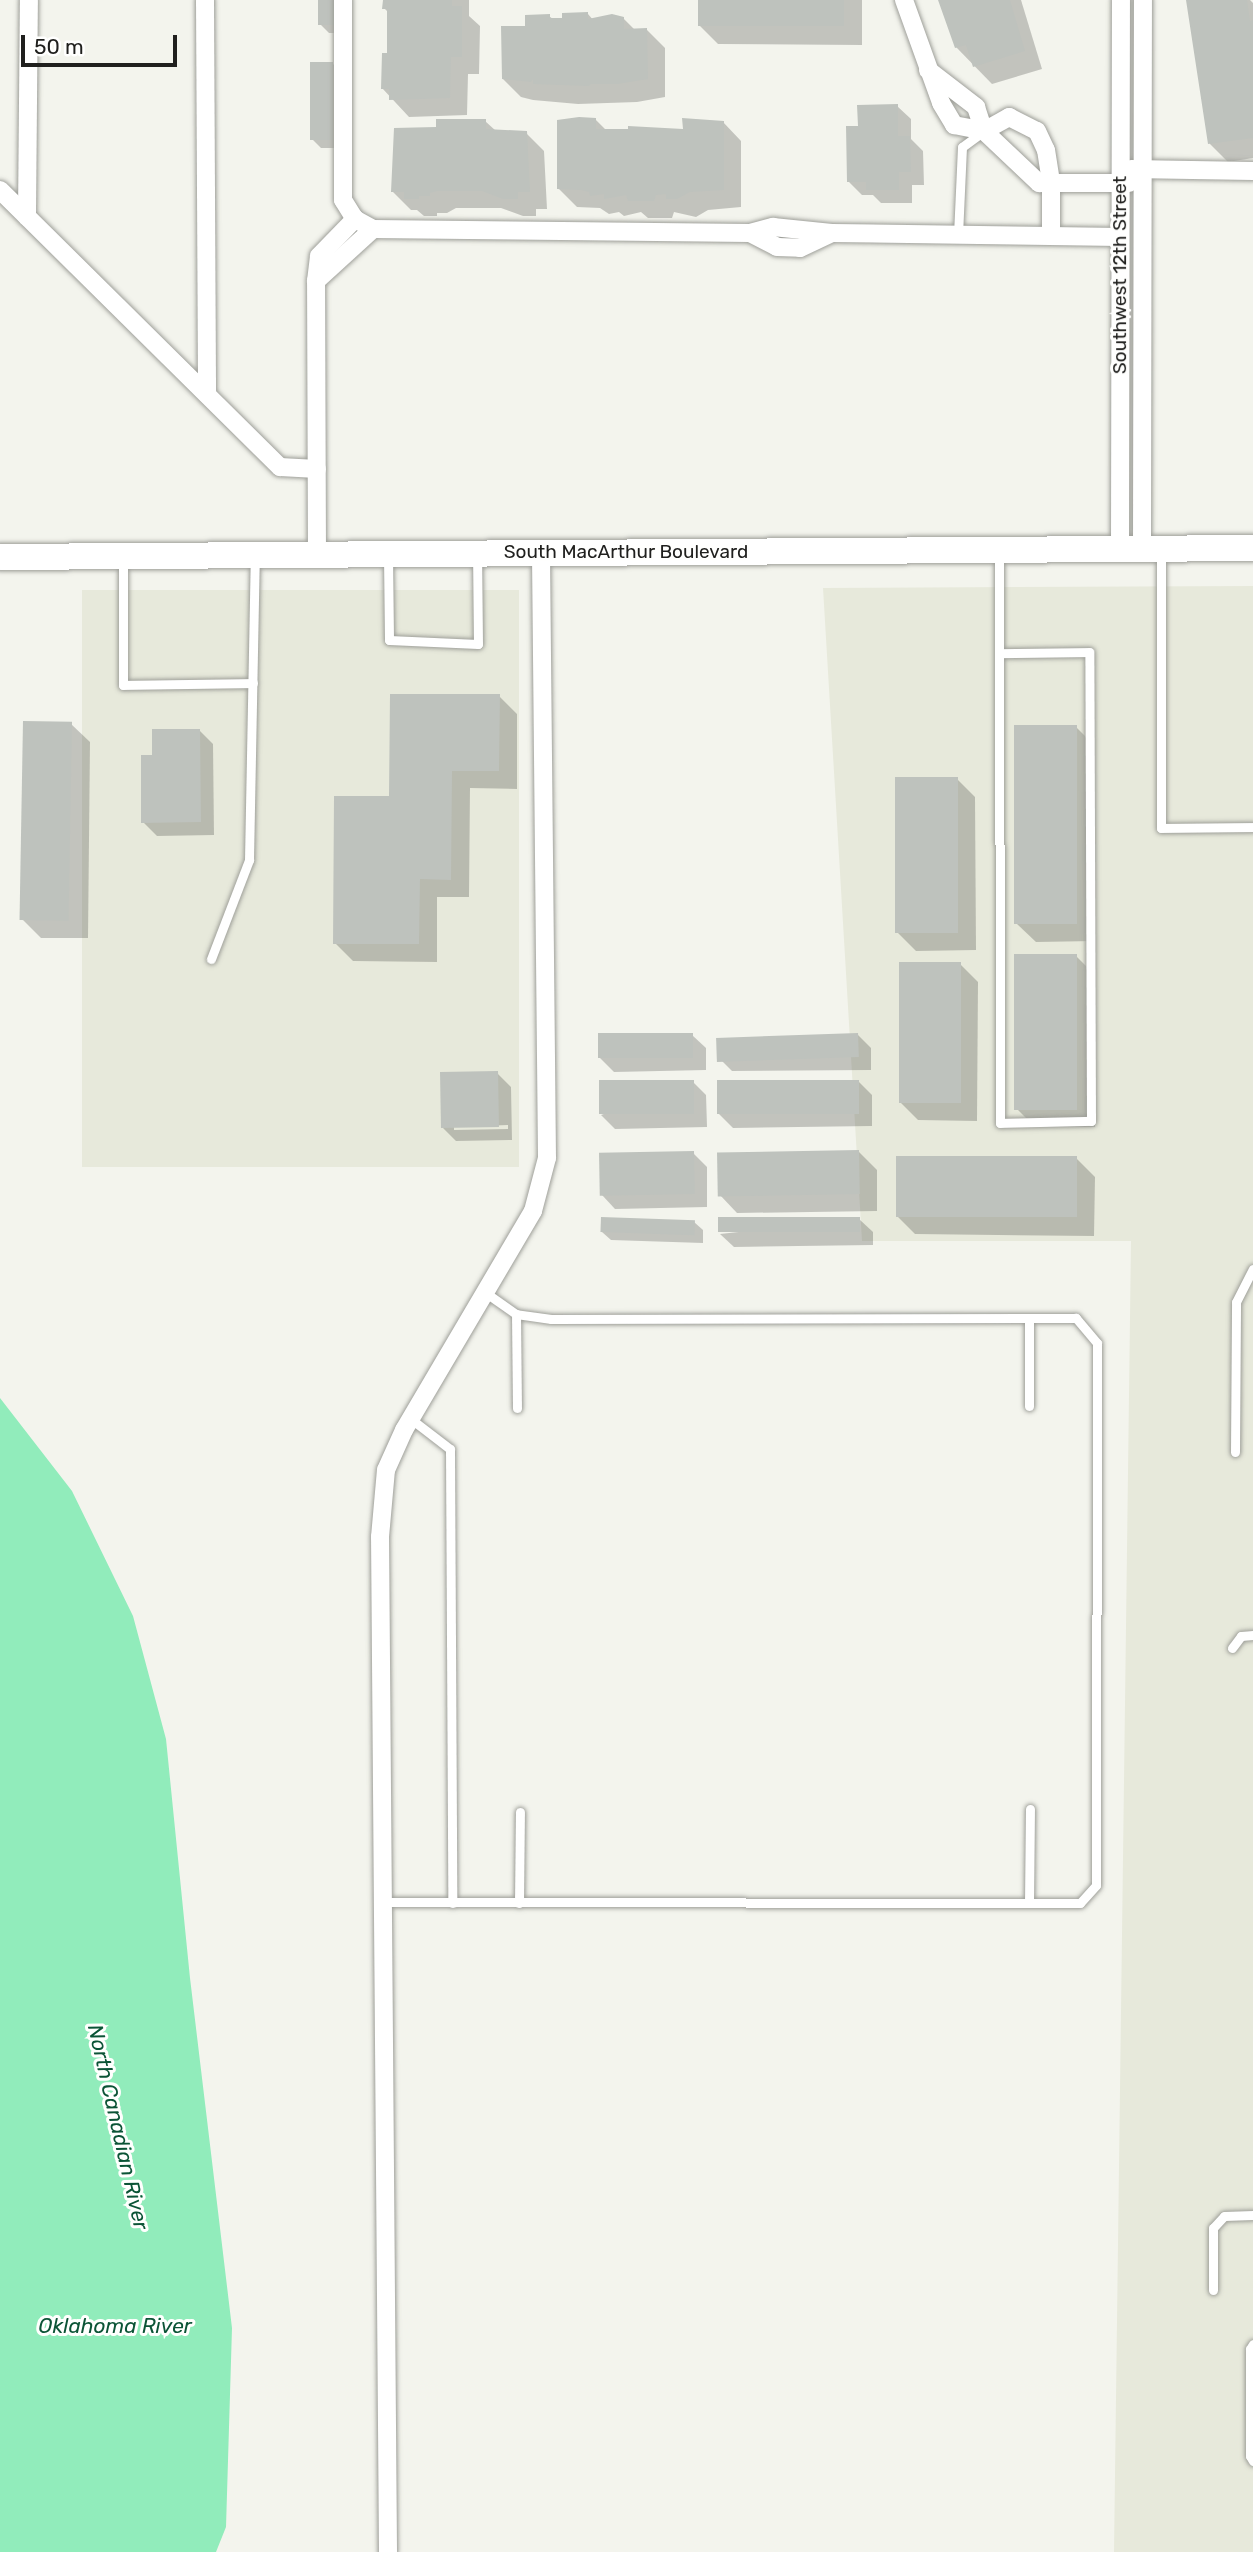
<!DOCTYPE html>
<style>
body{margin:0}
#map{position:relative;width:1253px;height:2552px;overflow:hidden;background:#f3f4ed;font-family:Rubik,sans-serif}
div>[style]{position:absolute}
.built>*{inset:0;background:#e7e9db;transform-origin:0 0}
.water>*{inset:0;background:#91ecbb}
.shadow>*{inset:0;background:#0003}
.building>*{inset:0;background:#bec2bd;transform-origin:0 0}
.roads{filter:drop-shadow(0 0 2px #9e9f99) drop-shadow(0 0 2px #9e9f99)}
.service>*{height:9px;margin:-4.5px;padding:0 4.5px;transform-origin:4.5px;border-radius:4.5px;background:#fff}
.minor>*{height:18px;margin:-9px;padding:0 9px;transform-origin:9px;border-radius:9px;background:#fff}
.secondary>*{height:26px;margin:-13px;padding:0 13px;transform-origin:13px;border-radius:13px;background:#fff}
span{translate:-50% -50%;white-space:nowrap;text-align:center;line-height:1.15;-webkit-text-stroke:6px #fffffe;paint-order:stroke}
.street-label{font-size:19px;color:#20201e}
.water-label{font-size:21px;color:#0b5436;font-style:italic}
.scale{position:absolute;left:21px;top:35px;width:156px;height:32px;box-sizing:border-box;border:4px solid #20201e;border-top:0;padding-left:9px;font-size:21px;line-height:24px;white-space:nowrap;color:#20201e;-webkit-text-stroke:5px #fffffe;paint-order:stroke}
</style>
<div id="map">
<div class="built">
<i style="clip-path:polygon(1253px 586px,1253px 2552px,1114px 2552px,1131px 1241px,862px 1241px,823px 588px)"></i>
<i style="left:519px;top:590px;width:577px;height:437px;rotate:90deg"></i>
</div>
<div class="water">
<i style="clip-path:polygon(0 1398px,72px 1491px,133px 1616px,166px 1739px,190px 1978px,232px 2328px,226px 2527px,216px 2552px,0 2552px)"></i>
</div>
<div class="shadow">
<i style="clip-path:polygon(320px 0,342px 0,343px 33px,329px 33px,320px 24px)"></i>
<i style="clip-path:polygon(385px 0,469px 0,469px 16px,480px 26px,479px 74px,468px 74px,467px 115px,409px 117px,382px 88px,389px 55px,389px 13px,384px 8px)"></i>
<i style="clip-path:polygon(700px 0,862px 0,862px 45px,718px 44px,699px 25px)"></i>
<i style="clip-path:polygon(941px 0,1021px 0,1042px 69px,992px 84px,956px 47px)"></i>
<i style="clip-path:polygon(1188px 0,1250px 0,1253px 3px,1253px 158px,1228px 162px,1210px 144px)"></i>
<i style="clip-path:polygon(588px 14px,594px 21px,623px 18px,635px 30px,647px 30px,665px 48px,665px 97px,637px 102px,578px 104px,533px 100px,521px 97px,503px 79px,527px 28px,549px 16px,554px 20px)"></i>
<i style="clip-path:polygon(332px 63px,341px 72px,341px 148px,321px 148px,312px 139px)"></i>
<i style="clip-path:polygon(897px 106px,911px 119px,911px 139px,923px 151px,924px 185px,912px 185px,912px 203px,881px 203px,873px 195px,862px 195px,849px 182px,859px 128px)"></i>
<i style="clip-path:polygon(595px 119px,606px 130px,685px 130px,723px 122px,741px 141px,741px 207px,708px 210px,696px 217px,674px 212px,672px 218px,648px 218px,641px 212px,624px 216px,619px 212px,609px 214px,600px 208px,577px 207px,559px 189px)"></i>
<i style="clip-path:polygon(485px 121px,496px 131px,526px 133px,544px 151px,547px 209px,536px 209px,536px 216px,523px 216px,501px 208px,456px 208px,447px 213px,437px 213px,437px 216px,424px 216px,417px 210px,411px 210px,393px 192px,438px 129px)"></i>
<i style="clip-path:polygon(499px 696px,517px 714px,517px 789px,470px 788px,469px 897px,437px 897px,437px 962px,353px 961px,335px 943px,391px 798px)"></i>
<i style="clip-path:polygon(71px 724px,90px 742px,88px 938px,41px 938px,23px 920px)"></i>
<i style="clip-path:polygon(1076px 727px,1094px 745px,1095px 941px,1036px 942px,1017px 924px)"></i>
<i style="clip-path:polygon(200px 731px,213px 744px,214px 835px,157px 836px,143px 822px,153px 757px)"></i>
<i style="clip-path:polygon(957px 779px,975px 797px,976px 950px,916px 951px,898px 933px)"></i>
<i style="clip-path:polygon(1076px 956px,1094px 974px,1095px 1127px,1035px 1127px,1017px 1109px)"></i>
<i style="clip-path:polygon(960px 964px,978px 982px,977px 1121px,918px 1120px,900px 1102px)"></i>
<i style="clip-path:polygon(692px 1035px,706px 1048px,706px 1070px,614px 1072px,600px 1058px)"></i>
<i style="clip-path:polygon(858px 1035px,871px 1048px,871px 1070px,732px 1071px,718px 1057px)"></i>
<i style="clip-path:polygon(evenodd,497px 1073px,511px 1087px,512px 1140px,456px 1141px,443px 1128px,497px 1073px,508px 1125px,508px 1129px,454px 1130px,454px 1127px,508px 1125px)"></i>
<i style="clip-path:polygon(858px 1081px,872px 1095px,872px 1126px,733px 1128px,719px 1114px)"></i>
<i style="clip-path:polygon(693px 1082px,706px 1095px,707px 1127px,615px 1129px,601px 1115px)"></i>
<i style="clip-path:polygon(859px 1152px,877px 1170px,877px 1211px,737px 1213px,719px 1194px)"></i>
<i style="clip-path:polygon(693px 1153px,707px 1167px,707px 1207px,615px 1209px,602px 1195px)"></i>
<i style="clip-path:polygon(1077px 1159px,1095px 1177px,1094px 1236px,915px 1234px,897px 1216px)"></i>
<i style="clip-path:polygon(859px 1219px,873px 1232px,873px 1245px,734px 1247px,720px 1234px)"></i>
<i style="clip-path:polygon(694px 1222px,703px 1230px,703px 1243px,611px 1240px,602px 1232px)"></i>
</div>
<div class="building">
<i style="left:318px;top:0;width:16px;height:25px"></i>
<i style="clip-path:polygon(383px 0,452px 0,452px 6px,462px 6px,462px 57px,451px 57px,450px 98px,389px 100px,389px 89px,381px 89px,382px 53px,387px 53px,387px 9px,382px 9px)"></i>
<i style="left:698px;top:0;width:146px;height:26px"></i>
<i style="clip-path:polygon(938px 0,1010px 0,1025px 51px,973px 67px,966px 45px,955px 48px)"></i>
<i style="clip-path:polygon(1186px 0,1247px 0,1250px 21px,1253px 20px,1253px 138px,1208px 144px)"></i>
<i style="clip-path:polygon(588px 12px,588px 19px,612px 14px,624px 17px,624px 29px,647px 28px,648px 79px,618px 84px,591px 84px,589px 86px,533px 84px,533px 79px,531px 82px,502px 79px,501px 26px,525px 26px,525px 15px,550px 14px,550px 18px,562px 18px,562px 13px)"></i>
<i style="left:310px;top:62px;width:23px;height:78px"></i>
<i style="clip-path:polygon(898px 104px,898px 136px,910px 136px,911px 172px,899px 172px,899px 190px,866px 190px,866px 182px,847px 182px,846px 126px,858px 126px,857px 105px)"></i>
<i style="clip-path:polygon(579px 117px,596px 118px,596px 129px,628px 129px,628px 126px,683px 129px,682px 118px,724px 121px,724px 190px,690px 192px,677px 199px,666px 199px,666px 194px,656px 195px,654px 201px,628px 201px,626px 195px,604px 199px,604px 194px,590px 196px,589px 192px,581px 190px,557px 189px,557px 120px)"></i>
<i style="clip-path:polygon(436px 119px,486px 119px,486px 129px,527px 131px,530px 192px,518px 192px,518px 199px,503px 199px,482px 191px,437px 191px,430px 193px,430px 196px,419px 196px,419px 199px,404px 199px,404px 192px,391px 192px,394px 128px,436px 127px)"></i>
<i style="clip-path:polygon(390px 694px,500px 694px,499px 771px,452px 771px,451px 880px,420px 879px,419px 944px,333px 944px,334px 796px,389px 796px)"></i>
<i style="left:23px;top:721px;width:49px;height:199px;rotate:1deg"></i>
<i style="left:1077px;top:725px;width:199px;height:63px;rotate:90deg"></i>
<i style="clip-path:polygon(152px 729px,200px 729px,201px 822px,141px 823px,141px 755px,152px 755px)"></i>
<i style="left:895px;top:777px;width:63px;height:156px"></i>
<i style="left:1014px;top:954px;width:63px;height:156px"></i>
<i style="left:899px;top:962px;width:62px;height:141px"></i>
<i style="left:693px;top:1033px;width:25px;height:95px;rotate:90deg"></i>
<i style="left:858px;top:1033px;width:24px;height:142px;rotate:88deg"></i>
<i style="left:498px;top:1071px;width:56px;height:58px;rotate:89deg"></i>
<i style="left:694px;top:1080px;width:34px;height:95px;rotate:90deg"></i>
<i style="left:859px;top:1080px;width:34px;height:142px;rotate:90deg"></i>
<i style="left:859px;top:1150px;width:44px;height:142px;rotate:89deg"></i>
<i style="left:694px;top:1151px;width:43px;height:95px;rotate:89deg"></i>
<i style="left:896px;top:1156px;width:181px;height:61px"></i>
<i style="left:601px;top:1217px;width:94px;height:15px;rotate:2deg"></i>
<i style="left:860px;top:1217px;width:15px;height:142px;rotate:90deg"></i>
</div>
<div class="roads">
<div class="service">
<i style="left:958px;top:235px;width:88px;rotate:-87.4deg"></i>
<i style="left:962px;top:147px;width:26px;rotate:-36deg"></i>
<i style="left:1161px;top:551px;width:277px;rotate:90deg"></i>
<i style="left:1161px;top:828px;width:92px;rotate:-0.6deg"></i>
<i style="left:999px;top:552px;width:571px;rotate:89.9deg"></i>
<i style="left:1000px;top:1123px;width:91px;rotate:-1.3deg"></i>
<i style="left:1091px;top:1121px;width:469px;rotate:-90.2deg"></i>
<i style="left:1089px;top:652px;width:88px;rotate:179.3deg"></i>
<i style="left:388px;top:556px;width:84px;rotate:89.3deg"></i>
<i style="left:389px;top:640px;width:89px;rotate:2.6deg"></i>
<i style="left:478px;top:644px;width:89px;rotate:-90.6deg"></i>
<i style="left:123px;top:560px;width:125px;rotate:90deg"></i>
<i style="left:123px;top:685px;width:130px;rotate:-0.9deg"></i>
<i style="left:211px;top:959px;width:106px;rotate:-69deg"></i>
<i style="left:249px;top:860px;width:303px;rotate:-88.9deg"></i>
<i style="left:516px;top:1314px;width:94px;rotate:89.4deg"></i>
<i style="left:1029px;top:1318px;width:88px;rotate:90deg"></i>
<i style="left:411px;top:1419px;width:49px;rotate:37.6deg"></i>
<i style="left:450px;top:1449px;width:454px;rotate:89.7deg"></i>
<i style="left:1235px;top:1452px;width:150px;rotate:-89.6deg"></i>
<i style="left:1236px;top:1302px;width:37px;rotate:-63deg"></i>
<i style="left:1232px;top:1648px;width:15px;rotate:-53deg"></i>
<i style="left:1241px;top:1636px;width:12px;rotate:-5deg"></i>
<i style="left:383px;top:1902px;width:697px;rotate:0.08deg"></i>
<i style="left:1080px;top:1903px;width:24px;rotate:-48deg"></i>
<i style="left:1096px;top:1885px;width:542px;rotate:-89.89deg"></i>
<i style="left:1097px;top:1343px;width:33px;rotate:-130deg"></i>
<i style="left:1076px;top:1318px;width:525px;rotate:179.89deg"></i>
<i style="left:551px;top:1319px;width:35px;rotate:-172deg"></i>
<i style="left:516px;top:1314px;width:39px;rotate:-145deg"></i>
<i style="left:519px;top:1903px;width:91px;rotate:-89.4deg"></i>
<i style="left:1029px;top:1903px;width:94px;rotate:-89.4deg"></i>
<i style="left:1213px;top:2290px;width:62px;rotate:-90deg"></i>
<i style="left:1213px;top:2228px;width:16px;rotate:-47deg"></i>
<i style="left:1224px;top:2216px;width:29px;rotate:-2deg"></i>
<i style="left:1253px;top:2344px;width:6px;rotate:121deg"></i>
<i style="left:1250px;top:2349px;width:107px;rotate:90deg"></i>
<i style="left:1250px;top:2456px;width:6px;rotate:59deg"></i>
</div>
<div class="minor">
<i style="left:205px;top:0;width:394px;rotate:89.7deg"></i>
<i style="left:343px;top:0;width:200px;rotate:90deg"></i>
<i style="left:343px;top:200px;width:22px;rotate:58deg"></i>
<i style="left:355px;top:219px;width:21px;rotate:29deg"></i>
<i style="left:373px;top:229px;width:377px;rotate:0.6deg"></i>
<i style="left:750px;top:233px;width:24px;rotate:-15deg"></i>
<i style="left:773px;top:227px;width:59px;rotate:5.8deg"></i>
<i style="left:832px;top:233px;width:288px;rotate:0.8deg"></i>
<i style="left:904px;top:0;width:109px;rotate:70.2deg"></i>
<i style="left:941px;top:103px;width:26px;rotate:59deg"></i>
<i style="left:954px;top:125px;width:31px;rotate:11deg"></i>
<i style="left:984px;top:131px;width:29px;rotate:-29deg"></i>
<i style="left:1009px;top:117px;width:31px;rotate:27deg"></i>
<i style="left:1037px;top:131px;width:21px;rotate:65deg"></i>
<i style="left:1046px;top:150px;width:33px;rotate:81deg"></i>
<i style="left:1051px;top:183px;width:53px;rotate:90deg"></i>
<i style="left:928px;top:70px;width:61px;rotate:37.6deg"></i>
<i style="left:976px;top:107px;width:25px;rotate:72deg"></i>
<i style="left:984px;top:131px;width:76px;rotate:43.4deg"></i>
<i style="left:1039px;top:183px;width:90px"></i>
<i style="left:1131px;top:169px;width:122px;rotate:0.9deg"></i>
<i style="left:0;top:190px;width:394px;rotate:44.7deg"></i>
<i style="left:280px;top:467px;width:37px;rotate:3deg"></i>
<i style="left:27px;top:217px;width:217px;rotate:-89.5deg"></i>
<i style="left:750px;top:233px;width:30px;rotate:27deg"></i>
<i style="left:777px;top:247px;width:23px;rotate:2deg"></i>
<i style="left:800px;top:248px;width:35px;rotate:-25deg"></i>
<i style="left:316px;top:281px;width:77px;rotate:-42.4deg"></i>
<i style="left:1120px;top:549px;width:549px;rotate:-89.9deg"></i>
<i style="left:1142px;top:549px;width:549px;rotate:-89.9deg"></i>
<i style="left:317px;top:555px;width:274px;rotate:-90.2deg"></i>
<i style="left:316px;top:281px;width:25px;rotate:-83deg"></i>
<i style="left:319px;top:256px;width:52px;rotate:-45.8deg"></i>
<i style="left:388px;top:2552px;width:1015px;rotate:-90.45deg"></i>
<i style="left:380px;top:1537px;width:67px;rotate:-84.9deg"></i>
<i style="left:386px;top:1470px;width:44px;rotate:-65.8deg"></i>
<i style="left:404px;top:1430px;width:254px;rotate:-59.5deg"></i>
<i style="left:533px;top:1211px;width:55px;rotate:-75.2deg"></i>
<i style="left:547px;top:1158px;width:605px;rotate:-90.57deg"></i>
</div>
<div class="secondary">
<i style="left:0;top:557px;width:1253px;rotate:-0.41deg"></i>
</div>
</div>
<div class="street-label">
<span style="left:1120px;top:275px;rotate:-90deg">Southwest 12th Street</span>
<span style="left:626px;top:552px">South MacArthur Boulevard</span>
</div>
<div class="water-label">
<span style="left:118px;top:2127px;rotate:77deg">North Canadian River</span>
<span style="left:115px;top:2326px">Oklahoma River</span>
</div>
<div class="scale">50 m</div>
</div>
